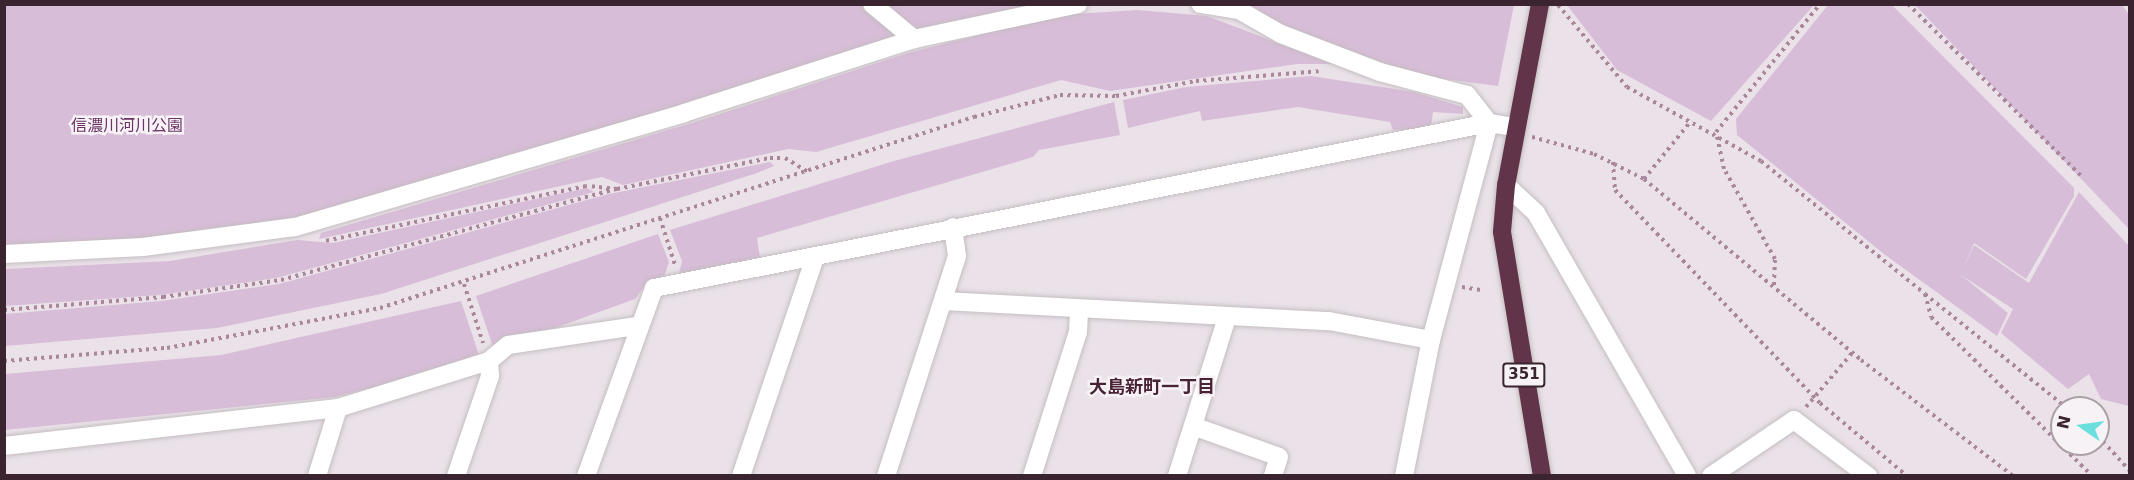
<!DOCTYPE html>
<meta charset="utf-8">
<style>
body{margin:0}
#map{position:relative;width:2134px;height:480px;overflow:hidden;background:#eae2e8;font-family:"DejaVu Sans","Noto Sans JP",sans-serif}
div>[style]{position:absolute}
.green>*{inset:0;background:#d8bdd8}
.path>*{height:4px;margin-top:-2px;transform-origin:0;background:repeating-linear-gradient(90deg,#aa869b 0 3px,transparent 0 7.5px)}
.roads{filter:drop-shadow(0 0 2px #c4bdc1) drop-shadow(0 0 2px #c4bdc1)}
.minor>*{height:18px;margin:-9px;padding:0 9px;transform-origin:9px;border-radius:9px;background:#fff}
.highway>*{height:18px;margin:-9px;padding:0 9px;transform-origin:9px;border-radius:9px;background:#613449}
span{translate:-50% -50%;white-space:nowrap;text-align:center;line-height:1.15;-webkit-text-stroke:5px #f7f2f6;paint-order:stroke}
.shield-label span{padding:2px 4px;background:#f7f2f6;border:2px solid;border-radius:4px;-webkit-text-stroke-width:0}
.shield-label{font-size:15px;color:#39242f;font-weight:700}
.park-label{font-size:16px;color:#6a3464}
.neighbourhood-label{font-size:18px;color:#482336;font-weight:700}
.frame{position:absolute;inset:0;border:6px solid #39242f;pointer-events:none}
.north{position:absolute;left:2050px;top:396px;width:60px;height:60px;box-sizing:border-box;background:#f7f2f6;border:2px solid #aba0a6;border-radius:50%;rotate:283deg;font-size:16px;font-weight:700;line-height:24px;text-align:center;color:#39242f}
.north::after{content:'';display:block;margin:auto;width:21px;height:27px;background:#6ae0de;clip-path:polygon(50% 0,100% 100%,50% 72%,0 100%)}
</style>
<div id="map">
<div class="green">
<i style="clip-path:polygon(4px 5px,1078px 5px,1019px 13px,295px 227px,5px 254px)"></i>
<i style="clip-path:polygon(1252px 5px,1514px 5px,1498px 86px,1429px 77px,1382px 63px,1273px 22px)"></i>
<i style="clip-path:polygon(1567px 5px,1814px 5px,1711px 121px,1617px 70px)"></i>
<i style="clip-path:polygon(1828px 5px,1892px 5px,2074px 188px,2074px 196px,2026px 279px,1974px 243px,1963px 269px,1974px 245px,2029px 283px,2079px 192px,2129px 246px,2129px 406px,2101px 399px,2089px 374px,2068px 389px,2001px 333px,2013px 309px,1961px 275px,2008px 313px,1997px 336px,1884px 254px,1737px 135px,1736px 119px)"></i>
<i style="clip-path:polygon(1915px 5px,2122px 5px,2130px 16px,2129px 229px)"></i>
<i style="clip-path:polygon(1138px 10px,1207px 16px,1333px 64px,1297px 64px,1110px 91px,1061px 80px,816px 152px,788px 149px,623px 185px,602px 177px,319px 239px,321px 233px,692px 123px,908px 53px,1058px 15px)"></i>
<i style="clip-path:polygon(1311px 76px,1414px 92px,1463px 107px,1463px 114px,1433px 112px,1431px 128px,1393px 130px,1390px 122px,1298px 107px,1202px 121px,1200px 111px,1128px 128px,1123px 100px,1186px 87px)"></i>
<i style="clip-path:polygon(1114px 102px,1120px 135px,1039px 150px,1033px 157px,757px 238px,760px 258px,678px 277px,682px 261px,670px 230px,894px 161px)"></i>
<i style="clip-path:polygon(770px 162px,774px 166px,757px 173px,381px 294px,217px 328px,5px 346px,5px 314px,161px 301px,279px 284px,609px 194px)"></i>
<i style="clip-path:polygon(587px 188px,594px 192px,276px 278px,160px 295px,5px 306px,5px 269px,170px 261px,297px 240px,333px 243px)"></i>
<i style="clip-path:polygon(658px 234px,669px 262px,664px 277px,647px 283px,635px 299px,494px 350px,476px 296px)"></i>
<i style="clip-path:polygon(461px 301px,479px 355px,387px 384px,335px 397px,5px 430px,5px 374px,221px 355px)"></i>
</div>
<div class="path">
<i style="left:1908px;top:4px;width:245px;rotate:44.8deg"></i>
<i style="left:1558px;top:5px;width:107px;rotate:49.9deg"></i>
<i style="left:1627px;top:87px;width:153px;rotate:28.9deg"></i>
<i style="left:1761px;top:161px;width:211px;rotate:39deg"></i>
<i style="left:1925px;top:294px;width:24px;rotate:75deg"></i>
<i style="left:1931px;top:317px;width:226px;rotate:44.6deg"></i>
<i style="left:1532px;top:137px;width:64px;rotate:15.3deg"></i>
<i style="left:1594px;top:154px;width:56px;rotate:26.6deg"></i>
<i style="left:1644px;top:179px;width:283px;rotate:39.8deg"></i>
<i style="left:1861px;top:360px;width:191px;rotate:37.3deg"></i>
<i style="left:1613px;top:162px;width:28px;rotate:86deg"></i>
<i style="left:1615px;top:190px;width:296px;rotate:46.1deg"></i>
<i style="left:1820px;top:403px;width:114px;rotate:40deg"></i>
<i style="left:1644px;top:179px;width:75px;rotate:-51deg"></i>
<i style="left:617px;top:189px;width:156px;rotate:-11.5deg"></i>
<i style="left:770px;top:158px;width:15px"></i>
<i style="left:785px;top:158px;width:26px;rotate:31deg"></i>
<i style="left:660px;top:218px;width:49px;rotate:72.3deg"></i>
<i style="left:464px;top:284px;width:62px;rotate:72.1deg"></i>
<i style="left:1774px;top:285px;width:26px;rotate:-88deg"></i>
<i style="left:1775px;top:259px;width:103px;rotate:-119.5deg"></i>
<i style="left:1724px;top:169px;width:38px;rotate:-102deg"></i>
<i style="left:1716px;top:132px;width:165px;rotate:-50.9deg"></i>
<i style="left:1462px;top:287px;width:20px;rotate:9deg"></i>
<i style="left:1925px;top:294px;width:182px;rotate:38.8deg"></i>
<i style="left:4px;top:310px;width:160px;rotate:-4.7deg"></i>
<i style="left:163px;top:297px;width:119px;rotate:-8.2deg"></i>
<i style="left:281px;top:280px;width:348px;rotate:-15.2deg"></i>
<i style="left:617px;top:189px;width:31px;rotate:-174deg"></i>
<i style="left:586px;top:186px;width:268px;rotate:168.1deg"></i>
<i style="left:4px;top:361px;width:164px;rotate:-4.6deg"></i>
<i style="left:167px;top:348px;width:217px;rotate:-10.6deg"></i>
<i style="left:380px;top:308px;width:624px;rotate:-17.83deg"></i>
<i style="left:974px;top:117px;width:89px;rotate:-14.3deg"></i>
<i style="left:1060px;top:95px;width:56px;rotate:1deg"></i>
<i style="left:1116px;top:96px;width:81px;rotate:-10.6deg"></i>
<i style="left:1196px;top:81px;width:123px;rotate:-4.6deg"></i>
<i style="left:1806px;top:407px;width:71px;rotate:-49.6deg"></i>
<i style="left:2098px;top:436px;width:47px;rotate:47.6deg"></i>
</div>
<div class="roads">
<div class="minor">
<i style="left:872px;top:4px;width:55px;rotate:39.8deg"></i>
<i style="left:1506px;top:185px;width:41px;rotate:43deg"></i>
<i style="left:1536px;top:213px;width:303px;rotate:60.1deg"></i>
<i style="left:4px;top:254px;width:139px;rotate:-2.9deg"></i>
<i style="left:143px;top:247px;width:153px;rotate:-7.5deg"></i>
<i style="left:295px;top:227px;width:405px;rotate:-16.3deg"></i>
<i style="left:684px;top:113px;width:242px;rotate:-17.8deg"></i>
<i style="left:914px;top:39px;width:168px;rotate:-12deg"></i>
<i style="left:943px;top:301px;width:387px;rotate:3deg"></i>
<i style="left:1329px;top:321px;width:104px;rotate:10.6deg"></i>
<i style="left:1193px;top:426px;width:91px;rotate:19.8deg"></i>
<i style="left:1279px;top:457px;width:20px;rotate:108deg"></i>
<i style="left:4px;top:446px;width:336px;rotate:-6.5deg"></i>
<i style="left:338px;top:408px;width:158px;rotate:-17.3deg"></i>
<i style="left:489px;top:361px;width:25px;rotate:-40deg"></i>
<i style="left:508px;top:345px;width:129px;rotate:-8.4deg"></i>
<i style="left:317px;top:476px;width:71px;rotate:-72.8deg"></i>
<i style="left:456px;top:476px;width:106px;rotate:-71.2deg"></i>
<i style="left:490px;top:376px;width:15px;rotate:-94deg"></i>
<i style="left:586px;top:476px;width:200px;rotate:-70.1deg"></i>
<i style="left:654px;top:288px;width:851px;rotate:-11.18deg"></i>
<i style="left:1489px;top:123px;width:36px;rotate:-128deg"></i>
<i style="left:1467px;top:95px;width:90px;rotate:-165.2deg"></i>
<i style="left:1380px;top:72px;width:106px;rotate:-159deg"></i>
<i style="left:1281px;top:34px;width:48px;rotate:-150.3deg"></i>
<i style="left:1239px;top:10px;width:39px;rotate:-171deg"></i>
<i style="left:741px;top:476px;width:231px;rotate:-71.3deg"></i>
<i style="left:886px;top:476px;width:231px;rotate:-72.1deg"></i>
<i style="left:957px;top:256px;width:29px;rotate:-98deg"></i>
<i style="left:1032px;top:476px;width:151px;rotate:-72.3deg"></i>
<i style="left:1078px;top:332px;width:22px;rotate:-87deg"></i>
<i style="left:1177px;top:476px;width:167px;rotate:-72.5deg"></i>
<i style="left:1404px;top:476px;width:139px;rotate:-78.8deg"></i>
<i style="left:1431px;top:340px;width:225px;rotate:-75deg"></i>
<i style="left:1489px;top:123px;width:26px;rotate:9deg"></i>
<i style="left:1711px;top:476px;width:100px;rotate:-34deg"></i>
<i style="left:1794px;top:420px;width:93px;rotate:37.1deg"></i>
</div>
<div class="highway">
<i style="left:1540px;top:4px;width:184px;rotate:100.6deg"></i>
<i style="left:1506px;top:185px;width:47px;rotate:94.9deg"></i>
<i style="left:1502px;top:232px;width:247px;rotate:80.7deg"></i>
</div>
</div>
<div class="shield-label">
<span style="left:1524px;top:375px">351</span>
</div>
<div class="park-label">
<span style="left:127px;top:126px">信濃川河川公園</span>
</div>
<div class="neighbourhood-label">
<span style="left:1152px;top:387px">大島新町一丁目</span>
</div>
<div class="frame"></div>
<div class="north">N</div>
</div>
